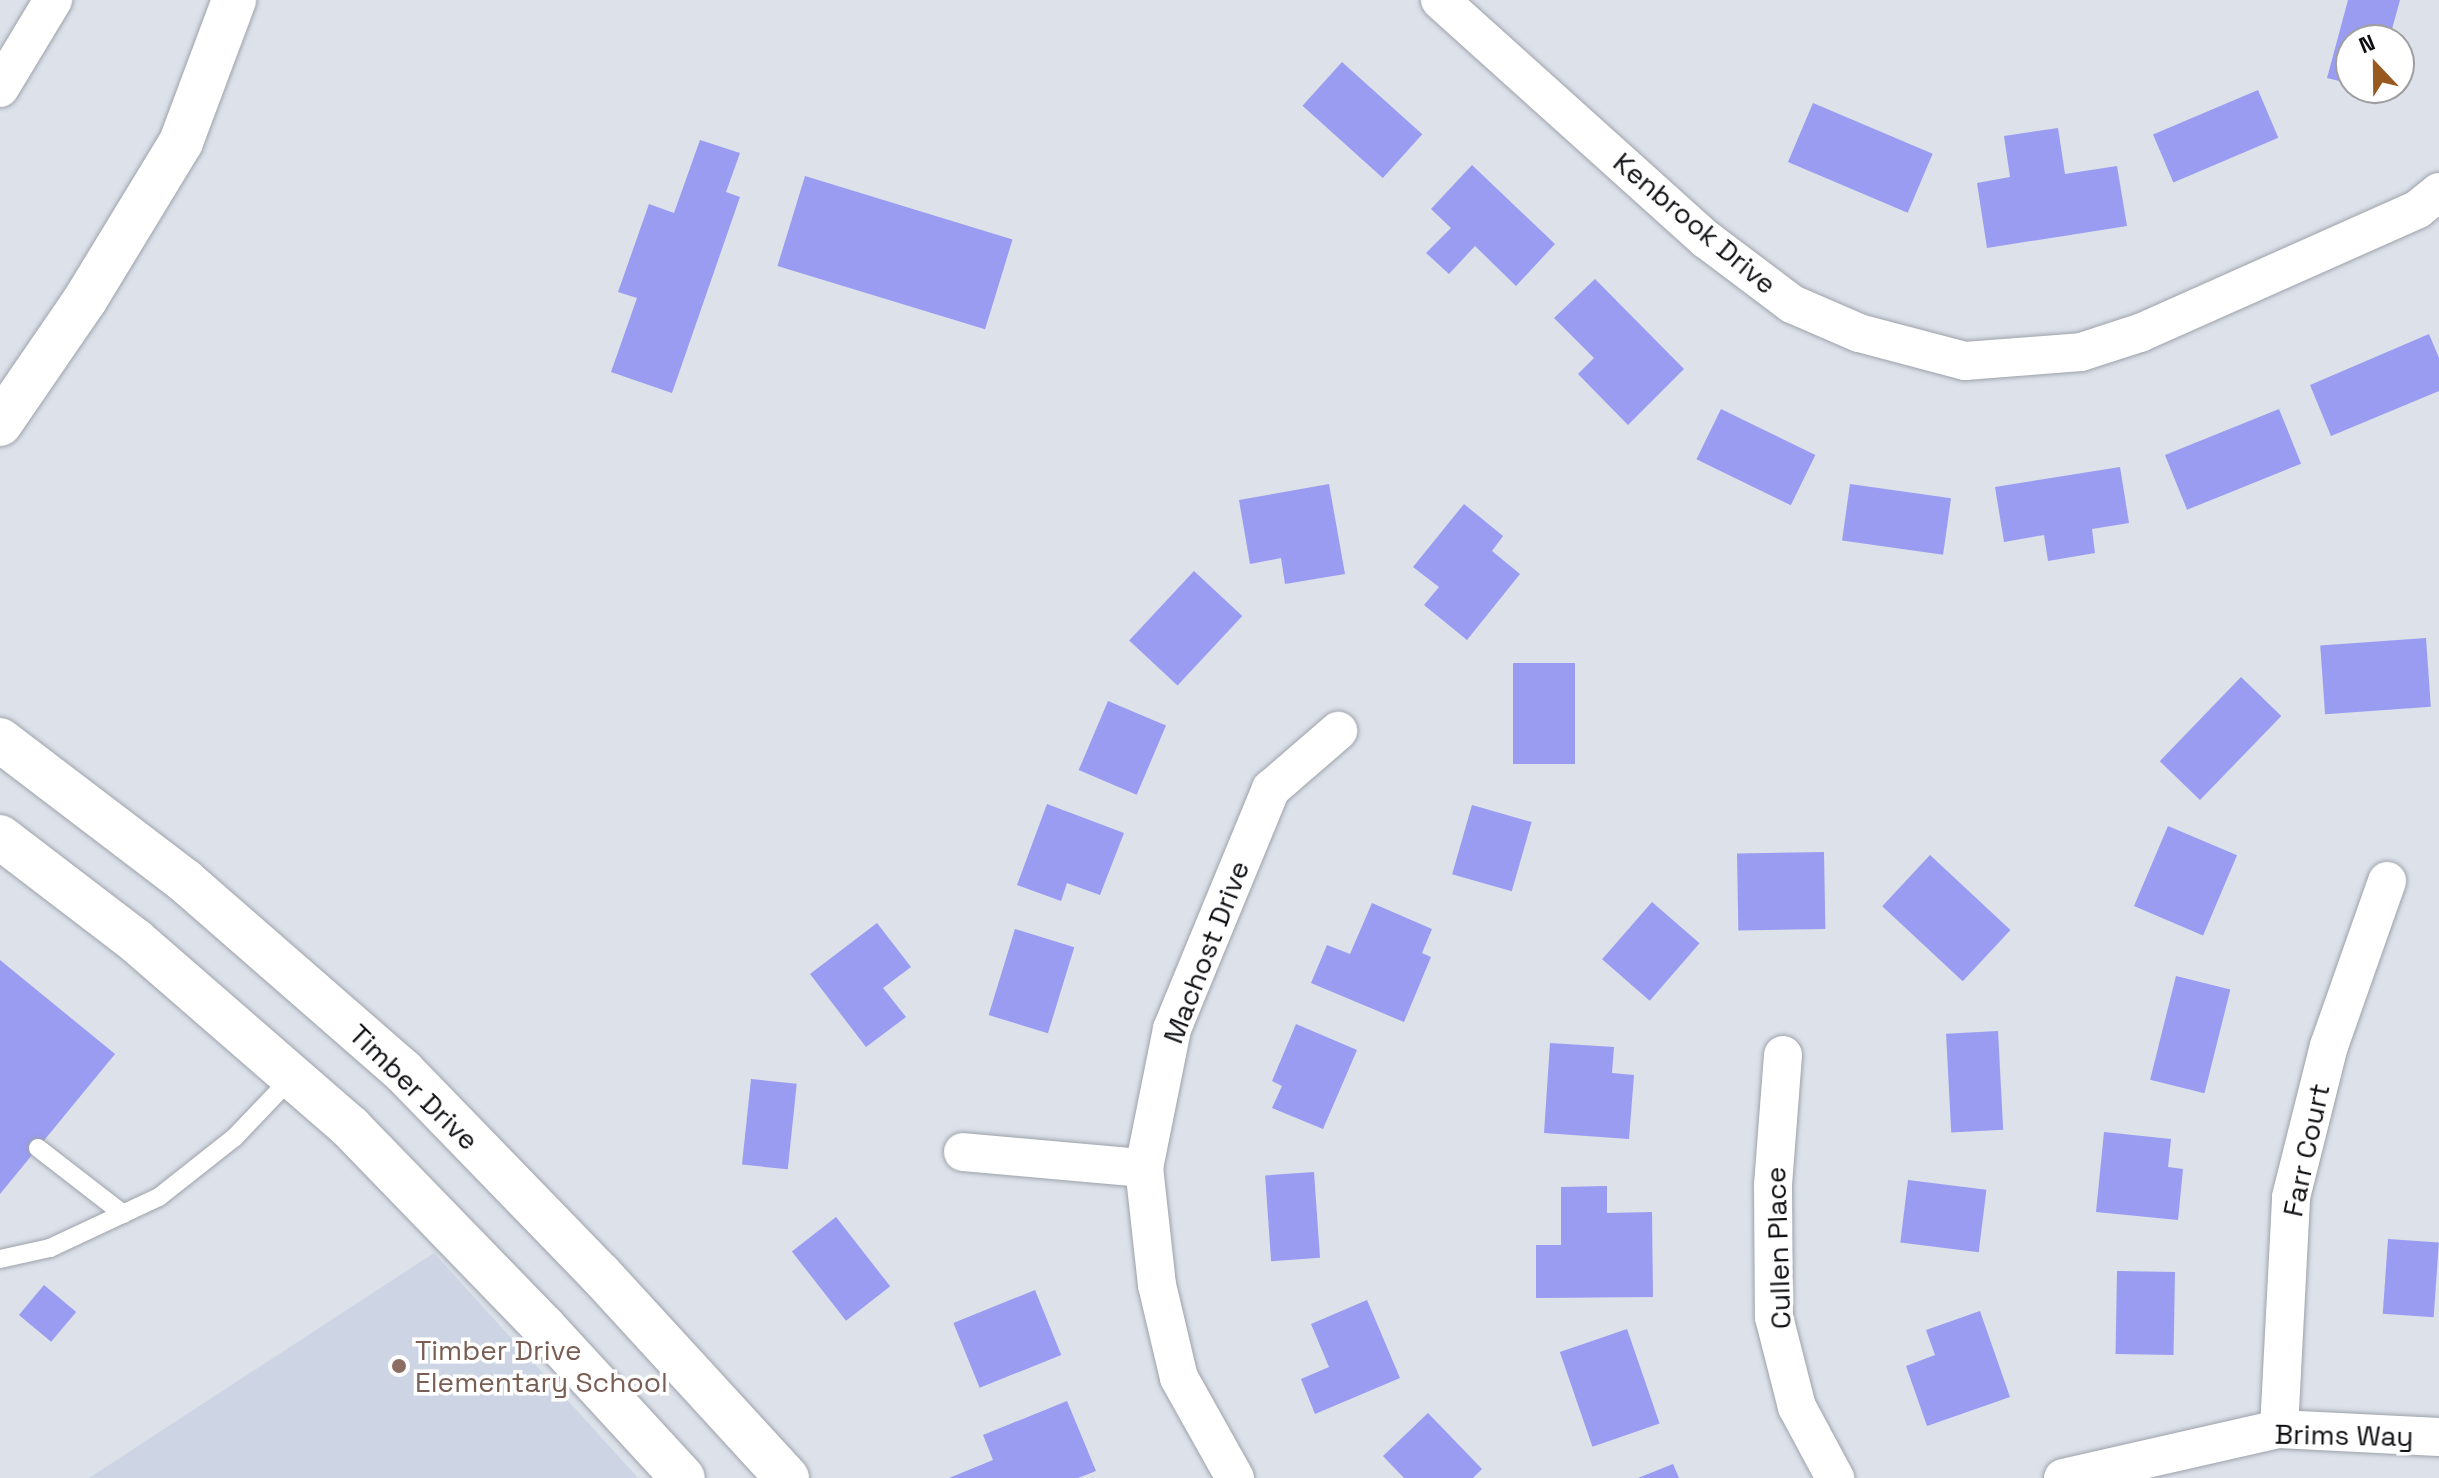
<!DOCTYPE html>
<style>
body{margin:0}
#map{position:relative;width:2439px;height:1478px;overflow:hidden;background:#dce1ea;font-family:"Space Grotesk",sans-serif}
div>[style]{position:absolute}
.built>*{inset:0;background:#cdd5e5}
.building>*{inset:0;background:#999cf1;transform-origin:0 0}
.roads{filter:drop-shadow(0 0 2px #9da2aa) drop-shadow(0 0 2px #9da2aa)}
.lane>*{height:18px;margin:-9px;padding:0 9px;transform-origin:9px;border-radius:9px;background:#fff}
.street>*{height:38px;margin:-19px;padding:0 19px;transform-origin:19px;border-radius:19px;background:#fff}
.secondary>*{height:44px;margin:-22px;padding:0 22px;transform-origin:22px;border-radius:22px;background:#fff}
.dots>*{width:22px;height:22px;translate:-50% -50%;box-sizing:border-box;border:4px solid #fff;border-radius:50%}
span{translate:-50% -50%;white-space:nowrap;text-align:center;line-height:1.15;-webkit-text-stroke:7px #fff;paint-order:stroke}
.street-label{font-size:28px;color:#0f1013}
.education-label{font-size:28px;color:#785e54}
.left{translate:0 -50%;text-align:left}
.north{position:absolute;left:2335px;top:24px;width:80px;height:80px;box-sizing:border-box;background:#fff;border:2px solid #9f9fa1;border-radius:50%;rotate:338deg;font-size:22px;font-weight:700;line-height:32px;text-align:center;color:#0f1013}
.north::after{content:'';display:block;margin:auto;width:28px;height:36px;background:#97591e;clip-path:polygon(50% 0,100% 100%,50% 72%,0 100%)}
</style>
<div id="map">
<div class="built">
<i style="clip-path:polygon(434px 1253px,638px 1478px,89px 1478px)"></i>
</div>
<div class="building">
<i style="clip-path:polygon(2348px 0,2400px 0,2389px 40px,2351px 40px,2351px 84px,2327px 78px)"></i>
<i style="left:1342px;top:62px;width:108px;height:59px;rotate:42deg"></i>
<i style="left:2258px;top:90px;width:52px;height:114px;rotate:67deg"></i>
<i style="left:1813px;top:103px;width:130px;height:64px;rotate:23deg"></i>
<i style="clip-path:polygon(2058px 128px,2065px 174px,2117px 166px,2127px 226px,1987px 248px,1977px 183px,2010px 177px,2004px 136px)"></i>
<i style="clip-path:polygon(700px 140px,740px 153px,726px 192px,740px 197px,672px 393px,611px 372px,637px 298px,618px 292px,649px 204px,674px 213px)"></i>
<i style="clip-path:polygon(1472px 165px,1555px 244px,1516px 286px,1475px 246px,1449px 274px,1426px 253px,1451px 228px,1431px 209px)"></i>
<i style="left:805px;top:176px;width:217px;height:94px;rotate:17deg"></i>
<i style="clip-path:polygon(1595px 279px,1684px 369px,1628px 425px,1578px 374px,1594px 358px,1554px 318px)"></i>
<i style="clip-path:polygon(2429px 334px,2439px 358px,2439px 391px,2331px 436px,2310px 385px)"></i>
<i style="left:1721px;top:409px;width:105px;height:56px;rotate:26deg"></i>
<i style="left:2279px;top:409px;width:59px;height:123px;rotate:68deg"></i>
<i style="clip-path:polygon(2120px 467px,2129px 523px,2092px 529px,2095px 553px,2048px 561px,2044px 535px,2004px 542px,1995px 487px)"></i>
<i style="clip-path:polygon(1329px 484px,1345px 574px,1285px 584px,1281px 558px,1250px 564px,1239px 500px)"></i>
<i style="left:1850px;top:484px;width:102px;height:57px;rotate:8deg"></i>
<i style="clip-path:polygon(1464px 504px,1503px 536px,1492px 551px,1520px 574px,1467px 640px,1424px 605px,1439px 587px,1413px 567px)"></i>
<i style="left:1194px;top:571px;width:66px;height:95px;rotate:43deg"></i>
<i style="left:2426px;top:638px;width:69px;height:106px;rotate:86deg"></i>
<i style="left:1513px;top:663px;width:62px;height:101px"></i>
<i style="left:2241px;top:677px;width:56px;height:117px;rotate:44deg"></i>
<i style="left:1108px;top:701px;width:63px;height:75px;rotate:23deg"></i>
<i style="clip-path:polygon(1047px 804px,1124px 833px,1100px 895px,1067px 883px,1061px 901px,1017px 885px)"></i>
<i style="left:1472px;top:805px;width:62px;height:72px;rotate:16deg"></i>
<i style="left:2168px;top:826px;width:75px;height:87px;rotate:23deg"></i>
<i style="left:1824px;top:852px;width:77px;height:87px;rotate:89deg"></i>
<i style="left:1930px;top:855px;width:110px;height:70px;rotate:43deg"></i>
<i style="left:1652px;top:902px;width:63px;height:76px;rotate:41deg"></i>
<i style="clip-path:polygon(1372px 903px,1432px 929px,1422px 953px,1431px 957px,1404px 1022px,1311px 983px,1327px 945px,1350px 954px)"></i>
<i style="clip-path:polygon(877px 923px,911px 967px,883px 988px,906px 1017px,866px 1047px,810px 974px)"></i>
<i style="left:1015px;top:929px;width:62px;height:90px;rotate:17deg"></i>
<i style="clip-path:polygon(0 960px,115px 1054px,0 1194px)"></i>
<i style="left:2176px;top:976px;width:56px;height:107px;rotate:14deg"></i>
<i style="clip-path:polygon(1296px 1024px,1357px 1050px,1323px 1129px,1272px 1108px,1282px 1086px,1272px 1081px)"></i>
<i style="left:1998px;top:1031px;width:99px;height:52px;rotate:87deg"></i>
<i style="clip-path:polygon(1550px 1043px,1614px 1047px,1612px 1073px,1634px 1075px,1629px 1139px,1544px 1133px)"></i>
<i style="left:751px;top:1079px;width:46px;height:86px;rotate:6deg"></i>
<i style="clip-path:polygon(2104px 1132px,2171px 1139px,2168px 1167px,2183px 1169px,2178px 1220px,2096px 1212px)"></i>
<i style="left:1314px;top:1172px;width:86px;height:49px;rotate:86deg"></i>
<i style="left:1908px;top:1180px;width:79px;height:63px;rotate:7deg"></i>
<i style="clip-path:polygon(1607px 1186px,1607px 1213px,1652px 1212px,1653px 1297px,1536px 1298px,1536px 1245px,1561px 1245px,1561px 1187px)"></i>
<i style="left:836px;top:1217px;width:88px;height:56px;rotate:52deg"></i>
<i style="left:2388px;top:1239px;width:51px;height:75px;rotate:4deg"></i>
<i style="left:2117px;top:1271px;width:58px;height:83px;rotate:1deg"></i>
<i style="left:44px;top:1285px;width:42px;height:39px;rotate:40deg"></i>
<i style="left:1035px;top:1290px;width:70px;height:88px;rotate:68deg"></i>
<i style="clip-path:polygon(1367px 1300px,1400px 1378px,1315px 1414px,1301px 1379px,1329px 1367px,1311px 1324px)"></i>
<i style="clip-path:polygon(1980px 1311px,2010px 1397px,1927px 1426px,1906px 1366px,1935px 1355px,1926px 1330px)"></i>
<i style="left:1627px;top:1329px;width:100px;height:71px;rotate:71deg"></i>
<i style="clip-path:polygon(1067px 1401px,1096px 1471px,1078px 1478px,949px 1478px,993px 1460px,983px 1435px)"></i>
<i style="clip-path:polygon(1428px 1413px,1482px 1469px,1473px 1478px,1404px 1478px,1383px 1456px)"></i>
<i style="clip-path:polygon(1673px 1464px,1679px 1478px,1638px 1478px)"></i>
</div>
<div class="roads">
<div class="lane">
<i style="left:38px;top:1148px;width:108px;rotate:37.8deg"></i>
<i style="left:0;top:1259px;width:51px;rotate:-12.4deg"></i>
<i style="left:50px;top:1248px;width:120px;rotate:-25.1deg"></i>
<i style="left:159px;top:1197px;width:97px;rotate:-38.3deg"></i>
<i style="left:235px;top:1137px;width:84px;rotate:-46.4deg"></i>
</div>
<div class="street">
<i style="left:1440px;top:0;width:359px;rotate:42deg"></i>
<i style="left:1707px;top:240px;width:106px;rotate:37deg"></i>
<i style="left:1792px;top:304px;width:73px;rotate:23.4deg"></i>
<i style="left:1859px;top:333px;width:110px;rotate:14.8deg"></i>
<i style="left:1965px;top:361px;width:116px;rotate:-4.4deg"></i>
<i style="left:2081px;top:352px;width:62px;rotate:-17.9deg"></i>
<i style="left:2140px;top:333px;width:304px;rotate:-24deg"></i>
<i style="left:2418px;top:209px;width:27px;rotate:-39deg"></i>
<i style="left:0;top:88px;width:103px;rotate:-58.9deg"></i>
<i style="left:1783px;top:1055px;width:130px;rotate:94.4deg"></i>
<i style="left:1773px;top:1185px;width:132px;rotate:89.6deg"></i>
<i style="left:1774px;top:1317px;width:93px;rotate:75.7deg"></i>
<i style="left:1797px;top:1407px;width:81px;rotate:61.8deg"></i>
<i style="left:963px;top:1152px;width:182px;rotate:5.1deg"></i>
<i style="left:2279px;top:1429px;width:232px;rotate:-87deg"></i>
<i style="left:2291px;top:1197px;width:156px;rotate:-75.9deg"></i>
<i style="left:2329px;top:1046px;width:175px;rotate:-70.6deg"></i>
<i style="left:1235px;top:1478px;width:115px;rotate:-119.2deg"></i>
<i style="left:1179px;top:1378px;width:96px;rotate:-103.3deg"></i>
<i style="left:1157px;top:1285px;width:118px;rotate:-96.3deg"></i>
<i style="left:1144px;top:1168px;width:142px;rotate:-78.6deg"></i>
<i style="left:1172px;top:1029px;width:260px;rotate:-67.6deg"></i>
<i style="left:1271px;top:789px;width:89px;rotate:-40.9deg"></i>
<i style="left:2063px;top:1478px;width:221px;rotate:-12.8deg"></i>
<i style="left:2279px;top:1429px;width:160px;rotate:2.9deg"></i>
</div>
<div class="secondary">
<i style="left:0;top:424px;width:150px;rotate:-55.6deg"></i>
<i style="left:85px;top:300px;width:185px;rotate:-58.7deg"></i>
<i style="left:181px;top:142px;width:152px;rotate:-69.5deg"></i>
<i style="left:0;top:740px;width:233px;rotate:37.3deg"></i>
<i style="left:185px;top:881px;width:289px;rotate:41.1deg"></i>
<i style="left:403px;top:1071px;width:283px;rotate:45.9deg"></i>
<i style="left:600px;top:1274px;width:277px;rotate:47.5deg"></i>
<i style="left:0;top:837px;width:171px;rotate:37.4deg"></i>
<i style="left:136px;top:941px;width:284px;rotate:41deg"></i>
<i style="left:350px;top:1127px;width:279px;rotate:45.9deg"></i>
<i style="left:544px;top:1327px;width:205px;rotate:47.4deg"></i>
</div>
</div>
<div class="dots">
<i style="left:399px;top:1366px;background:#8d6e63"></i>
</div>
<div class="street-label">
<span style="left:1695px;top:223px;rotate:40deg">Kenbrook Drive</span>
<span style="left:1206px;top:952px;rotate:-69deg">Machost Drive</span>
<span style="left:414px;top:1087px;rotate:44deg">Timber Drive</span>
<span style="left:2306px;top:1150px;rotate:-78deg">Farr Court</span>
<span style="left:1778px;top:1248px;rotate:-92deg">Cullen Place</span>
<span style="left:2344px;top:1435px;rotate:1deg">Brims Way</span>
</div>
<div class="education-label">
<span class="left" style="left:415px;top:1366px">Timber Drive<br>Elementary School</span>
</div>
<div class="north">N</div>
</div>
